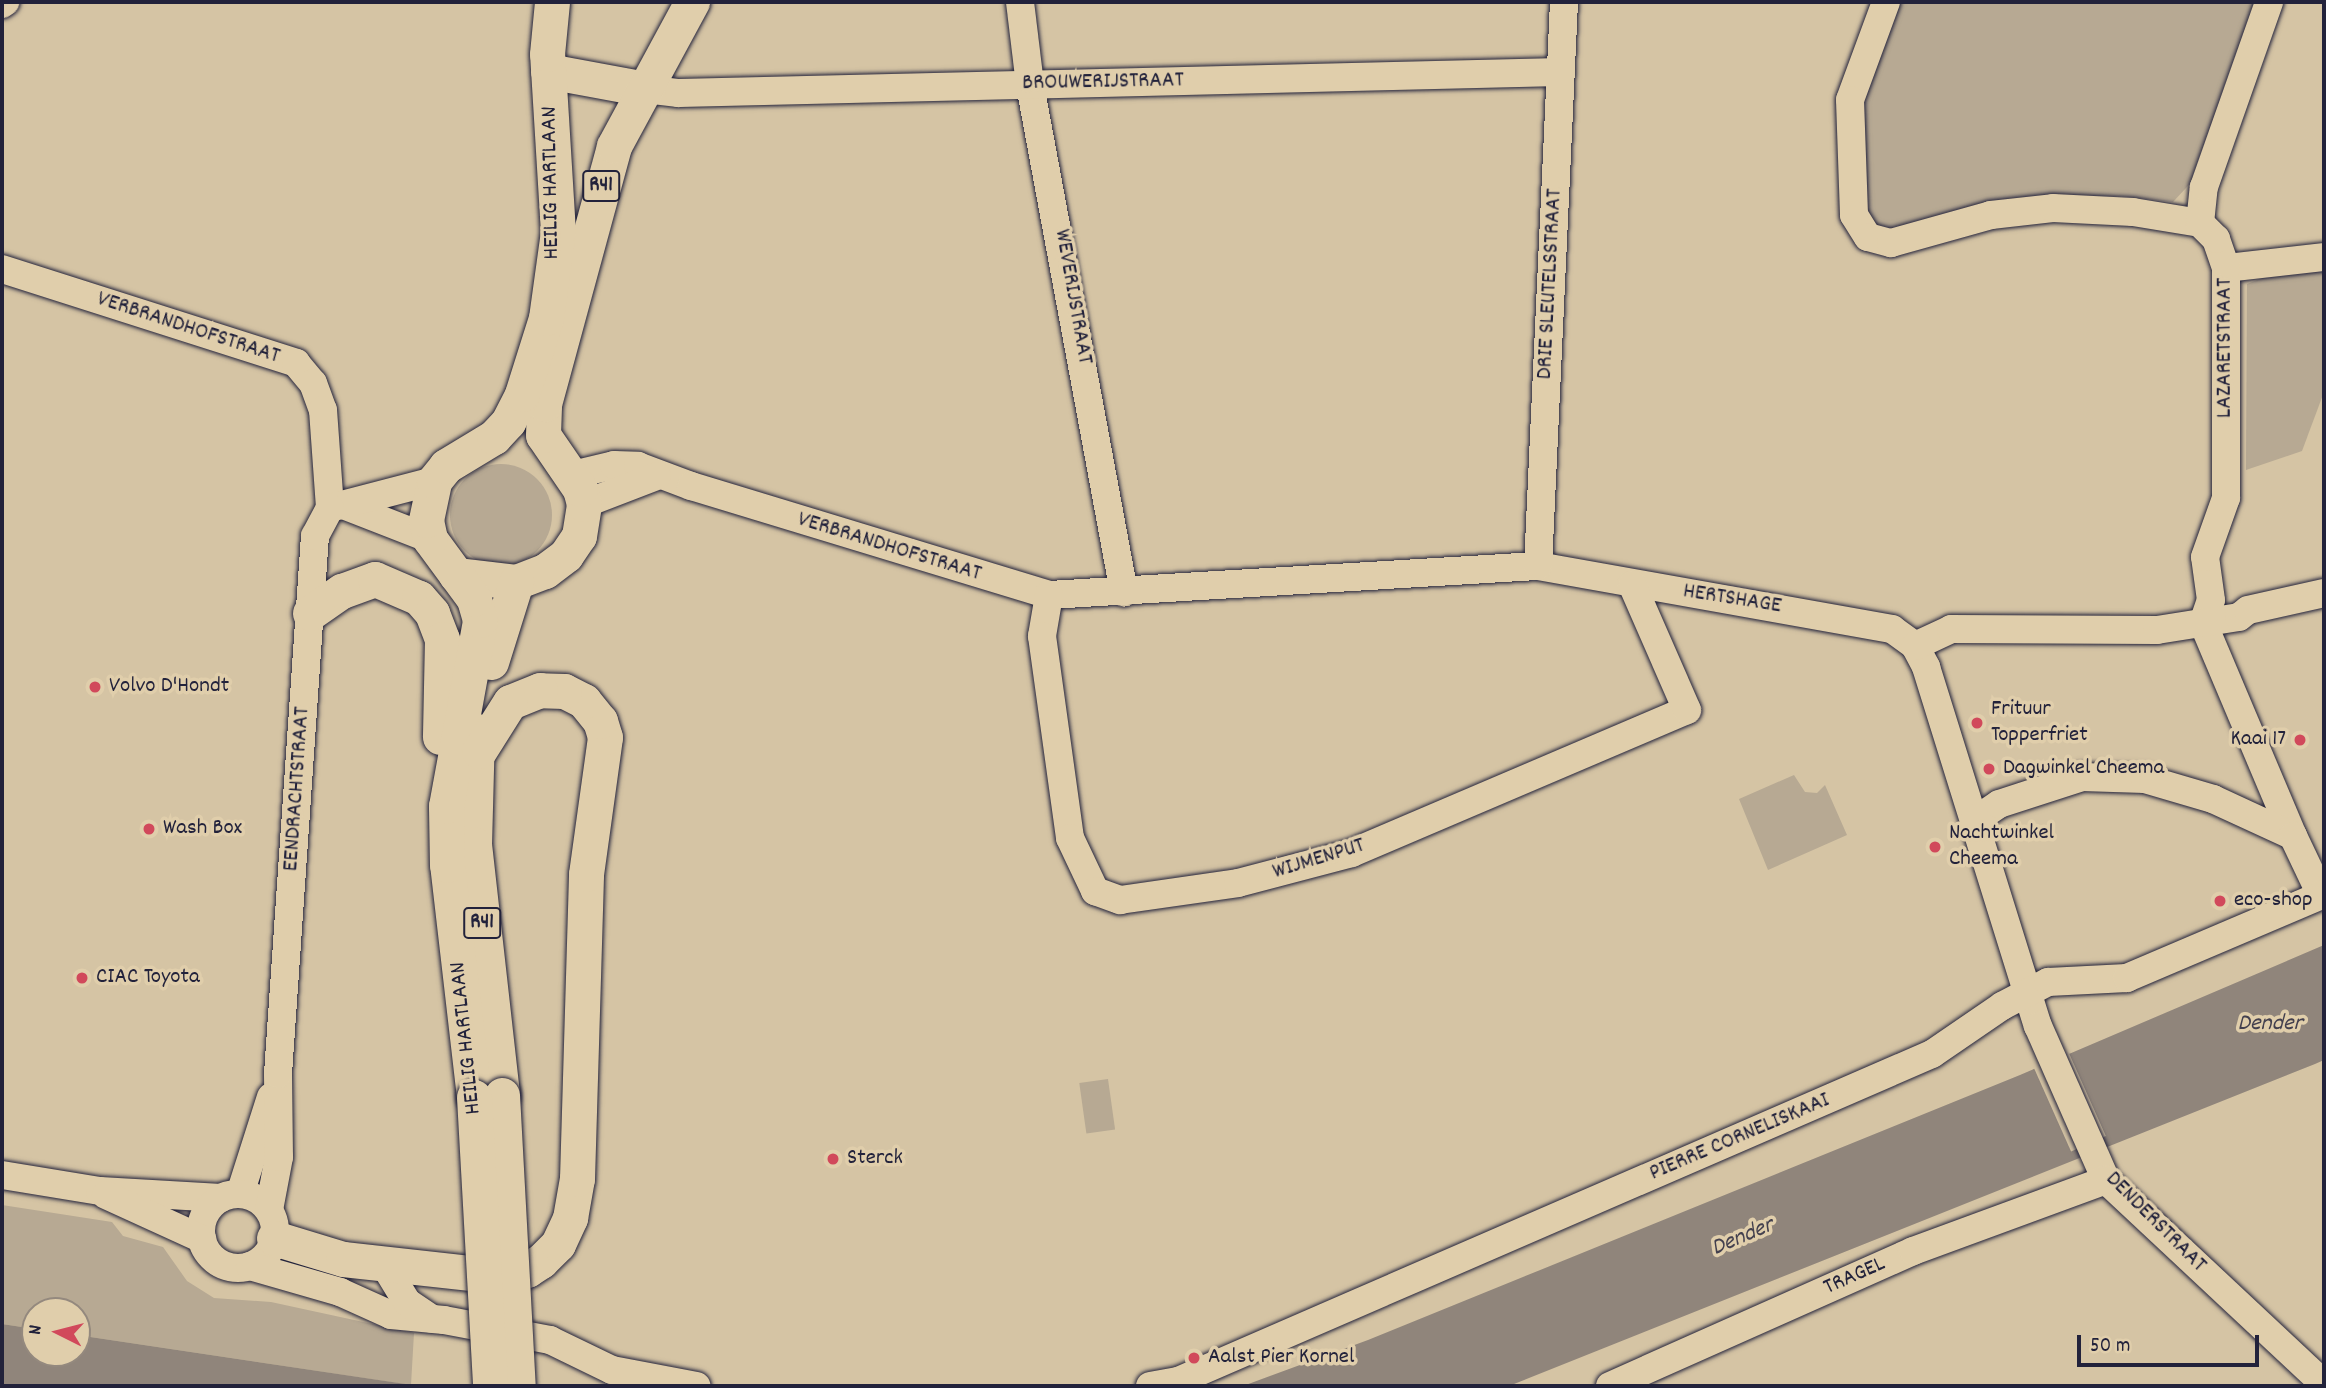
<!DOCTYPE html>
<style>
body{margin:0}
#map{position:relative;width:2326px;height:1388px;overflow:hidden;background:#d5c4a4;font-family:Dekko,sans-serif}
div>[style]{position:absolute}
.green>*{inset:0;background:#b7a993;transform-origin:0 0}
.round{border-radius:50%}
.water>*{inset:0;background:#90857b}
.pier>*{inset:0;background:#d5c4a4;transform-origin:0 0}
.roads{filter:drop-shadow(0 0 2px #22223b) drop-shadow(0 0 2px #22223b)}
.minor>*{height:28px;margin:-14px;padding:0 14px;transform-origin:14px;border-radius:14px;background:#e0ceab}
.minor>.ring{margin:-14px;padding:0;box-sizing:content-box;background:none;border:28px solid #e0ceab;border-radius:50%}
.major>*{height:35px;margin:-17.5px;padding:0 17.5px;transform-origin:17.5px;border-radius:17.5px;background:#e0ceab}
.bridges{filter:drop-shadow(0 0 2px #22223b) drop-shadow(0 0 2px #22223b)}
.major-bridge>*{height:35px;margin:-17.5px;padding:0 17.5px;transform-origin:17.5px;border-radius:17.5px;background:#e0ceab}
.dots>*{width:19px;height:19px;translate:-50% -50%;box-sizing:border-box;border:4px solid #e0ceab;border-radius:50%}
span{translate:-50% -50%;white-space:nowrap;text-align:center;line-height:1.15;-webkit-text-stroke:7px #e0ceab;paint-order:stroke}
.shield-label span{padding:2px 5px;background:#e0ceab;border:2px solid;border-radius:5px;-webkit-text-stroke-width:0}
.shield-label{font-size:21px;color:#22223b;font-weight:700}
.street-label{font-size:23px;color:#22223b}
.poi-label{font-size:23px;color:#22223b}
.left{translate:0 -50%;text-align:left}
.right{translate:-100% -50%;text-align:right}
.water-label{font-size:24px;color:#43404e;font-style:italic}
.frame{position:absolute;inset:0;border:4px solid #22223b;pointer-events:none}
.north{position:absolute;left:21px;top:1297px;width:70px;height:70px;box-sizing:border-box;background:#e0ceab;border:2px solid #94897e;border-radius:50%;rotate:276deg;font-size:19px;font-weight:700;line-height:28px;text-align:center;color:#22223b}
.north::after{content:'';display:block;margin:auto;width:24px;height:32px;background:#d1495b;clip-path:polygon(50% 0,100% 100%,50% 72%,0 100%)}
.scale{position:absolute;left:2077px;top:1335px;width:182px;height:32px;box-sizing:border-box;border:4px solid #22223b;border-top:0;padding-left:9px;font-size:21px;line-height:24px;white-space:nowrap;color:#22223b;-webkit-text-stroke:5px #e0ceab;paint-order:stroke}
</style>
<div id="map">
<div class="green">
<i style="clip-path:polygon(1897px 2px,2257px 2px,2198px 175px,2173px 202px,2121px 196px,2044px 197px,1897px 232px,1879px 228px,1864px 210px,1859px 98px)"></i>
<i style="clip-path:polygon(2324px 266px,2324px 392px,2302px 451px,2246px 470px,2247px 284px,2285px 269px)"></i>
<i class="round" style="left:450px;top:464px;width:102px;height:102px"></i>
<i style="clip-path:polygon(1794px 775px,1805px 792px,1817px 793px,1825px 785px,1847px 835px,1768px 870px,1739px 799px)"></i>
<i style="left:1108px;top:1079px;width:51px;height:29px;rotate:82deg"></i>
<i style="clip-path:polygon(2px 1205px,112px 1222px,123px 1236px,163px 1247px,187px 1281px,214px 1298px,271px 1302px,414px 1333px,411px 1385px,77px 1335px,77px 1311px,35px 1311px,35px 1329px,2px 1324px)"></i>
</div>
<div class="water">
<i style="clip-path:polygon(2324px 945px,2324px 1060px,2315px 1064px,1509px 1386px,1243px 1386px,1368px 1340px,2020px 1075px)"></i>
<i style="clip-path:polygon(2px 1324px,35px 1329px,35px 1353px,77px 1353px,77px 1335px,419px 1386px,2px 1386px)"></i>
</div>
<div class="pier">
<i style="left:2068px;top:1051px;width:93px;height:38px;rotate:66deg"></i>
</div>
<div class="roads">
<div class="minor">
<i style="left:1020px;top:2px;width:84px;rotate:83.1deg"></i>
<i style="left:1030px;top:85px;width:516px;rotate:79.5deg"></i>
<i style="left:1886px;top:2px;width:104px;rotate:110.2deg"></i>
<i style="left:1850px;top:100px;width:115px;rotate:88deg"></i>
<i style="left:1854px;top:215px;width:26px;rotate:58deg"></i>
<i style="left:1868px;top:237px;width:24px;rotate:15deg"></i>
<i style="left:1891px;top:243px;width:104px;rotate:-15.6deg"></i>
<i style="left:1991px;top:215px;width:62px;rotate:-6.4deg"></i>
<i style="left:2053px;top:208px;width:80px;rotate:2.9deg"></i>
<i style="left:2133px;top:212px;width:68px;rotate:9.3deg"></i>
<i style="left:2px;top:4px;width:4px;rotate:-34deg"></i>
<i style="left:645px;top:89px;width:34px;rotate:7deg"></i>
<i style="left:679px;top:93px;width:882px;rotate:-1.36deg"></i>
<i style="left:2226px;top:268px;width:99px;rotate:-6.4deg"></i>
<i style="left:2px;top:269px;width:309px;rotate:17.7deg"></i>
<i style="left:296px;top:363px;width:26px;rotate:50deg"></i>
<i style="left:313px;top:383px;width:29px;rotate:70deg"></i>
<i style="left:323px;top:410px;width:98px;rotate:85.9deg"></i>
<i style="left:572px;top:475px;width:43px;rotate:-13.4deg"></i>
<i style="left:614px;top:465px;width:24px;rotate:2deg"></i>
<i style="left:638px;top:466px;width:57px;rotate:20.7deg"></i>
<i style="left:691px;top:486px;width:374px;rotate:16.9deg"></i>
<i style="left:1049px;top:595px;width:490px;rotate:-3.4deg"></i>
<i style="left:1538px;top:566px;width:360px;rotate:10.1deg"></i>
<i style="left:1892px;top:629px;width:29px;rotate:36deg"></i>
<i style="left:1915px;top:646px;width:24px;rotate:62deg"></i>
<i style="left:1926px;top:667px;width:376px;rotate:72.7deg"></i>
<i style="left:2038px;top:1026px;width:168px;rotate:66.2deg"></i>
<i style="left:2106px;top:1180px;width:299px;rotate:43.1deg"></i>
<i style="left:584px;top:504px;width:78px;rotate:-21deg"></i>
<i style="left:343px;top:505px;width:93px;rotate:21.3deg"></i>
<i style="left:330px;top:508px;width:107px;rotate:-14.6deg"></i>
<i style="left:1538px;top:566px;width:565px;rotate:-87.36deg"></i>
<i style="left:1049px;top:595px;width:42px;rotate:99.7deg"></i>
<i style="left:1042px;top:636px;width:204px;rotate:82.1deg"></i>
<i style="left:1070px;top:838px;width:59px;rotate:64.7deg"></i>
<i style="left:1095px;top:891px;width:27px;rotate:20deg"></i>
<i style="left:1120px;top:900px;width:119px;rotate:-8.2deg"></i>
<i style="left:1238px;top:883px;width:118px;rotate:-14.7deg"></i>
<i style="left:1352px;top:853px;width:364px;rotate:-23.1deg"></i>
<i style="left:1687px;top:710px;width:137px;rotate:-113.6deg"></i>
<i style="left:2203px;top:623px;width:24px;rotate:-71deg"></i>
<i style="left:2211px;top:600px;width:43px;rotate:-97.9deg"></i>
<i style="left:2205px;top:557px;width:63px;rotate:-70.4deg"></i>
<i style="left:2226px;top:498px;width:230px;rotate:-90deg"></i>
<i style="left:2226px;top:268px;width:31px;rotate:-109deg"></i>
<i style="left:2216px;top:239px;width:23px;rotate:-135deg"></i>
<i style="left:2200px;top:223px;width:36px;rotate:-84deg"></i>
<i style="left:2204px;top:187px;width:196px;rotate:-70.6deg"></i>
<i style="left:2203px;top:623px;width:231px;rotate:67.1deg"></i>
<i style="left:1915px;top:646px;width:40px;rotate:-25deg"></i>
<i style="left:1951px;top:629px;width:206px;rotate:0.3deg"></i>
<i style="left:2157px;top:630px;width:83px;rotate:-9deg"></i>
<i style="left:2239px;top:617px;width:11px;rotate:-38deg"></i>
<i style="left:2248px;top:610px;width:78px;rotate:-12.6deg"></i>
<i style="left:1974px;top:821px;width:30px;rotate:-34deg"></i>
<i style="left:1999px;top:804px;width:87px;rotate:-18deg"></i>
<i style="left:2082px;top:777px;width:63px;rotate:1.8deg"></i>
<i style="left:2145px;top:779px;width:71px;rotate:16.4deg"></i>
<i style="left:2213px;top:799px;width:88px;rotate:24.8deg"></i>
<i style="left:2293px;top:836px;width:65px;rotate:64.6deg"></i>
<i style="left:2px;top:1175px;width:99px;rotate:9.3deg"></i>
<i style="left:100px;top:1191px;width:121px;rotate:3.3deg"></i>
<i style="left:240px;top:1194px;width:102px;rotate:-72.3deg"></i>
<i class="ring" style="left:201px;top:1194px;width:46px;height:46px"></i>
<i style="left:106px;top:1195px;width:106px;rotate:24.6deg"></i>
<i style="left:269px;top:1210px;width:54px;rotate:-79.3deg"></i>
<i style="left:279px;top:1157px;width:83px;rotate:-90.7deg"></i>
<i style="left:278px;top:1074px;width:539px;rotate:-86.07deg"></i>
<i style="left:315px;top:536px;width:32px;rotate:-62deg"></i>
<i style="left:250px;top:1266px;width:94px;rotate:16.1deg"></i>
<i style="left:340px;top:1292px;width:56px;rotate:24.3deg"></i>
<i style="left:391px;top:1315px;width:53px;rotate:5.4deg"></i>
<i style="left:444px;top:1320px;width:108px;rotate:10.7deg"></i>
<i style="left:550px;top:1340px;width:69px;rotate:25.8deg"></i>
<i style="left:612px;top:1370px;width:86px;rotate:10.7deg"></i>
<i style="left:385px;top:1266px;width:42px;rotate:58.6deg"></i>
<i style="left:407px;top:1302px;width:30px;rotate:34deg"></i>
<i style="left:1150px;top:1386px;width:28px;rotate:-10deg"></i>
<i style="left:1178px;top:1381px;width:822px;rotate:-23.45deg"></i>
<i style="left:1932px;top:1054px;width:85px;rotate:-34.4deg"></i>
<i style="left:2002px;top:1006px;width:52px;rotate:-27.6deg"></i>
<i style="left:2048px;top:982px;width:79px;rotate:-2.9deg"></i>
<i style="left:2127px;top:978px;width:214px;rotate:-23.1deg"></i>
<i style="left:1610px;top:1386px;width:332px;rotate:-24deg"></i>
<i style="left:1913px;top:1251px;width:206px;rotate:-20.2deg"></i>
</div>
<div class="major">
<i style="left:548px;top:71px;width:99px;rotate:10.5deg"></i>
<i style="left:456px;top:575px;width:60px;rotate:6.7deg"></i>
<i style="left:516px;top:582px;width:31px;rotate:-21deg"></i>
<i style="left:545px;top:571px;width:26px;rotate:-37deg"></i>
<i style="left:566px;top:555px;width:23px;rotate:-56deg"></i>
<i style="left:579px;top:536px;width:32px;rotate:-81deg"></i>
<i style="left:584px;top:504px;width:16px;rotate:-105deg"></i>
<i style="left:580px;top:489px;width:65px;rotate:-124.4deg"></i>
<i style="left:543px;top:435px;width:31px;rotate:-88deg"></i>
<i style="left:544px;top:404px;width:267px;rotate:-74.8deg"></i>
<i style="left:614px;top:146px;width:164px;rotate:-61.6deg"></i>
<i style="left:310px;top:613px;width:39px;rotate:-35deg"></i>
<i style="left:342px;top:591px;width:35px;rotate:-20deg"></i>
<i style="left:375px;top:579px;width:48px;rotate:23.4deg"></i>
<i style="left:419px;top:598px;width:20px;rotate:49deg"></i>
<i style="left:432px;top:613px;width:28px;rotate:69deg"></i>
<i style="left:442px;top:639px;width:98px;rotate:91.2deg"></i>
<i style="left:491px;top:662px;width:84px;rotate:-72.6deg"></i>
<i style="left:477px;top:731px;width:113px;rotate:91.5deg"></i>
<i style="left:474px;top:844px;width:253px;rotate:83.6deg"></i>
<i style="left:474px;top:1097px;width:234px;rotate:-96.6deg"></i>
<i style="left:447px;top:865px;width:59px;rotate:-91deg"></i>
<i style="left:446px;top:806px;width:189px;rotate:-79.6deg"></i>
<i style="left:480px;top:620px;width:22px;rotate:-106deg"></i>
<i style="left:474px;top:599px;width:74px;rotate:-126.3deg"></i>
<i style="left:430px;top:539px;width:19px;rotate:-102deg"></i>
<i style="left:426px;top:520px;width:40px;rotate:-78deg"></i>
<i style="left:434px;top:481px;width:19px;rotate:-51deg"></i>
<i style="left:446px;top:466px;width:56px;rotate:-31.1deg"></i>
<i style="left:494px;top:437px;width:21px;rotate:-47deg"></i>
<i style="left:508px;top:422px;width:31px;rotate:-63deg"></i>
<i style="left:522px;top:394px;width:80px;rotate:-72.5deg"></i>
<i style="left:546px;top:318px;width:87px;rotate:-82.1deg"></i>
<i style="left:558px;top:232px;width:178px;rotate:-93.5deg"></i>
<i style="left:547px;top:54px;width:52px;rotate:-84.5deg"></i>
<i style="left:274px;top:1238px;width:72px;rotate:16.9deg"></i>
<i style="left:343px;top:1259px;width:154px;rotate:6.3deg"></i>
<i style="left:496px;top:1276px;width:32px;rotate:-11deg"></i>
<i style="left:527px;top:1270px;width:17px;rotate:-33deg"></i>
<i style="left:541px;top:1261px;width:24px;rotate:-45deg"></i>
<i style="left:558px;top:1244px;width:29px;rotate:-65deg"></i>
<i style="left:570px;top:1218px;width:40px;rotate:-80deg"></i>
<i style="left:577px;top:1179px;width:305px;rotate:-88.3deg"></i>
<i style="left:586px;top:874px;width:138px;rotate:-82.1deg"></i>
<i style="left:605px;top:737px;width:17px;rotate:-107deg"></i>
<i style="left:600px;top:721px;width:26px;rotate:-129deg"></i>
<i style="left:584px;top:701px;width:22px;rotate:-153deg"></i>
<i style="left:564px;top:691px;width:24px;rotate:-178deg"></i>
<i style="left:540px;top:690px;width:32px;rotate:158deg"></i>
<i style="left:510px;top:702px;width:58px;rotate:122.3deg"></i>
</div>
</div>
<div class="bridges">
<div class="major-bridge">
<i style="left:502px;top:1095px;width:291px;rotate:86.9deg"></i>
<i style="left:474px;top:1097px;width:289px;rotate:86.8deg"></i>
</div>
</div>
<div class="dots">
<i style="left:95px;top:687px;background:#d1495b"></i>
<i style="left:1977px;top:723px;background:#d1495b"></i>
<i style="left:2300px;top:740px;background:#d1495b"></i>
<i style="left:1989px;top:769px;background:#d1495b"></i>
<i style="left:149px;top:829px;background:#d1495b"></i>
<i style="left:1935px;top:847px;background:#d1495b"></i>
<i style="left:2220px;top:901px;background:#d1495b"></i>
<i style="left:82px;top:978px;background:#d1495b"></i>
<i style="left:833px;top:1159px;background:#d1495b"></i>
<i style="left:1194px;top:1358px;background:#d1495b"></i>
</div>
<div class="shield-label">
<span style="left:601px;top:186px">R41</span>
<span style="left:482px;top:923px">R41</span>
</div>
<div class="street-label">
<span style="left:1103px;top:83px;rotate:-1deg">BROUWERIJSTRAAT</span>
<span style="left:552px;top:183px;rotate:-91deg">HEILIG HARTLAAN</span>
<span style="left:1551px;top:284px;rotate:-87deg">DRIE SLEUTELSSTRAAT</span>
<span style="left:1072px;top:297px;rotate:80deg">WEVERIJSTRAAT</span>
<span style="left:188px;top:329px;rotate:18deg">VERBRANDHOFSTRAAT</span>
<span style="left:2226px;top:348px;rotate:-90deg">LAZARETSTRAAT</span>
<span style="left:889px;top:548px;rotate:17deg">VERBRANDHOFSTRAAT</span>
<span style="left:1732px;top:600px;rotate:9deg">HERTSHAGE</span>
<span style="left:298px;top:789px;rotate:-86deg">EENDRACHTSTRAAT</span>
<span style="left:1319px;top:860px;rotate:-17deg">WIJMENPUT</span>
<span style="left:467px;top:1038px;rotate:-96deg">HEILIG HARTLAAN</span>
<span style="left:1740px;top:1138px;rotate:-23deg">PIERRE CORNELISKAAI</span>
<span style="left:2155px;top:1223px;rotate:45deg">DENDERSTRAAT</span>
<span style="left:1855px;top:1277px;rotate:-24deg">TRAGEL</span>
</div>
<div class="poi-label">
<span class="left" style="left:109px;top:687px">Volvo D'Hondt</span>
<span class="left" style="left:1991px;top:723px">Frituur<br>Topperfriet</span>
<span class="right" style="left:2286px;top:740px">Kaai 17</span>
<span class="left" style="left:2003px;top:769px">Dagwinkel Cheema</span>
<span class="left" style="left:163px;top:829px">Wash Box</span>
<span class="left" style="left:1949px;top:847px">Nachtwinkel<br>Cheema</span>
<span class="left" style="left:2234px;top:901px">eco-shop</span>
<span class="left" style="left:96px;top:978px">CIAC Toyota</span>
<span class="left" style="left:847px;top:1159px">Sterck</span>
<span class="left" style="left:1208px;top:1358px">Aalst Pier Kornel</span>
</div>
<div class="water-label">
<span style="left:2270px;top:1025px">Dender</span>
<span style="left:1743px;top:1238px;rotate:-23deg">Dender</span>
</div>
<div class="frame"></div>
<div class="north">N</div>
<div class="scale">50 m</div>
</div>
